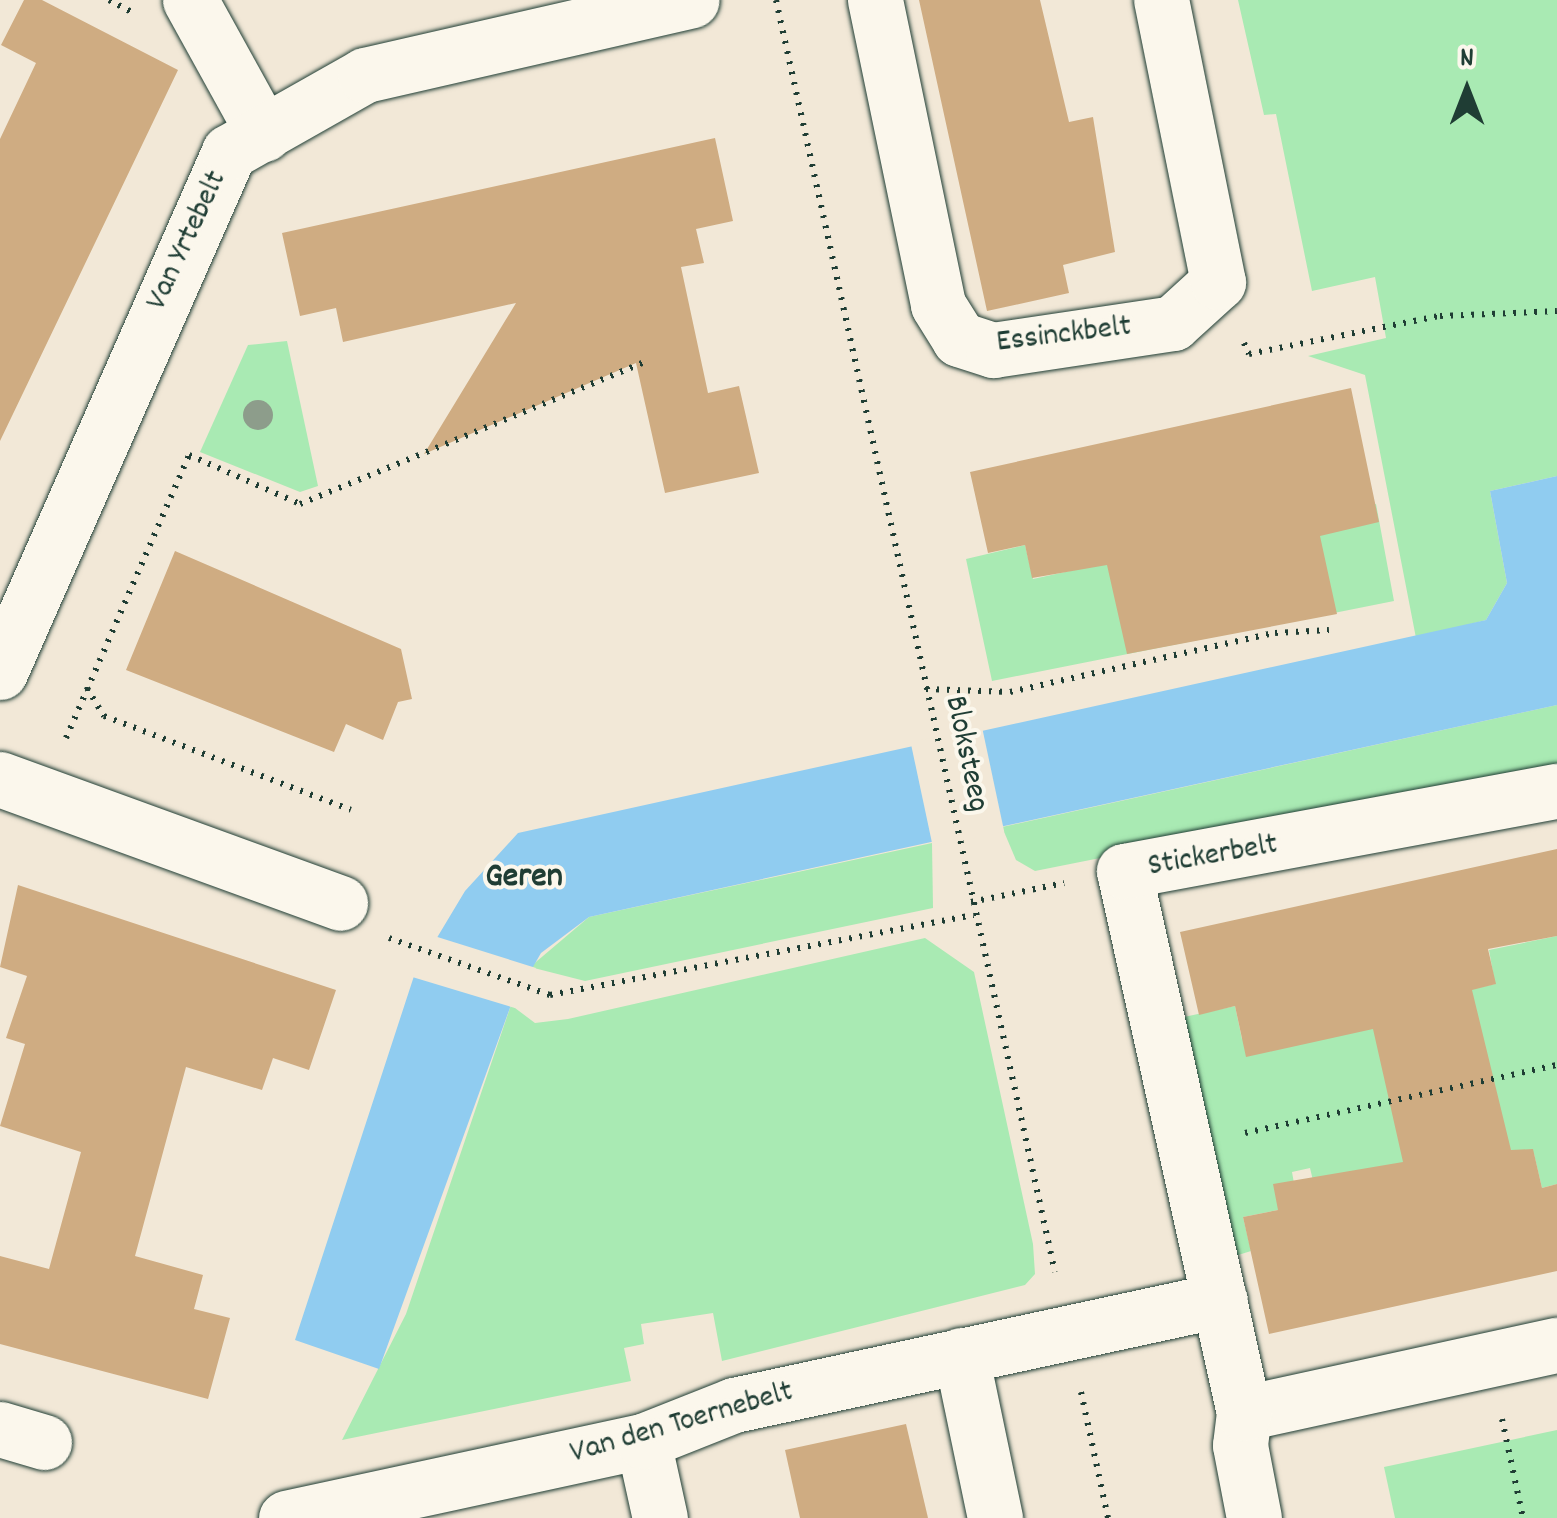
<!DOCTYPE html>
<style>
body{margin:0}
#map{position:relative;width:1557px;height:1518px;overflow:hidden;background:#f2e8d7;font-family:Dekko,sans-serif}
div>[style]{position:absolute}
.green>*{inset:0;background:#a9eab3}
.water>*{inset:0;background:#90ccf0}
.pier>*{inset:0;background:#f2e8d7;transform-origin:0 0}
.building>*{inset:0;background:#cfac82}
.path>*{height:6px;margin-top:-3px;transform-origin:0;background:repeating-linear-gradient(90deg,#1f3d34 0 2.5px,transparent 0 10.5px)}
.roads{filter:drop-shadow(0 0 2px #1f3d34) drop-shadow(0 0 2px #1f3d34)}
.street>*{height:55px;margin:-27.5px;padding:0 27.5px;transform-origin:27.5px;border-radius:27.5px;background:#fbf7ec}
.trees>*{width:30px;height:30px;margin:-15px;border-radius:50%;background:#8d9d8b}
span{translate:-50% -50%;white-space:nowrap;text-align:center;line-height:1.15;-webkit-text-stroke:8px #fbf7ec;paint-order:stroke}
.street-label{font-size:32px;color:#1f3d34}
.neighbourhood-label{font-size:35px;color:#1f3d34;font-weight:700}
.north{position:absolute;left:1417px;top:40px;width:100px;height:100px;-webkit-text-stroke:8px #fbf7ec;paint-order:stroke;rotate:0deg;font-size:28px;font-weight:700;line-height:40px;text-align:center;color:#1f3d34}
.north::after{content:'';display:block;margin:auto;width:35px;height:45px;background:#1f3d34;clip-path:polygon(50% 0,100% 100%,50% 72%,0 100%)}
</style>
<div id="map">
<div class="green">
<i style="clip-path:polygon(1238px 0,1557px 0,1557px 476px,1490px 491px,1507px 583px,1486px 620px,1416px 638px,1365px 375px,1308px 356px,1386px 338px,1375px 277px,1312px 291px,1276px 114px,1264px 115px)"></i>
<i style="clip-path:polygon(287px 341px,318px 486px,300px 492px,200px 452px,248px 345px)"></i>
<i style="clip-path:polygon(1376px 504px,1394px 601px,992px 681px,966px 559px,1025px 545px,1033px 579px)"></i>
<i style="clip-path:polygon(1557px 705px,1557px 767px,1035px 871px,1016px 860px,1002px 827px)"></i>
<i style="clip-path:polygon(932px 843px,933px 908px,585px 981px,530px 967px,589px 917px)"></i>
<i style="clip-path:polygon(1557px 936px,1557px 1184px,1542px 1188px,1534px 1154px,1326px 1235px,1310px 1168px,1292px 1172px,1298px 1206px,1243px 1217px,1251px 1251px,1235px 1256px,1184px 1017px,1235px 1006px,1242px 1039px,1495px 984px,1489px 950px)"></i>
<i style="clip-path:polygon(925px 938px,974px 972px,1033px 1244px,1035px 1274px,1025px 1285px,722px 1361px,713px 1313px,641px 1324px,644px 1344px,624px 1348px,631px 1381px,342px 1440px,406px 1314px,511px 1005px,535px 1023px,568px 1019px)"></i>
<i style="clip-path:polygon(1557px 1430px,1557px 1518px,1395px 1518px,1384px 1467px)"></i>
</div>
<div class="water">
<i style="clip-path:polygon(1557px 476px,1557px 705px,589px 917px,541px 953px,511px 1005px,379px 1369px,295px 1340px,414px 976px,465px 891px,518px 833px,1486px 620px,1507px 583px,1490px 491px)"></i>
</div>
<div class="pier">
<i style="left:982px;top:727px;width:107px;height:73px;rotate:78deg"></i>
<i style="clip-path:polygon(431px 935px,536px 968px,515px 1008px,409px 976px)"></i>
</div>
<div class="building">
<i style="clip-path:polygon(24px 0,42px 0,178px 70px,0 441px,0 139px,36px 63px,1px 45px)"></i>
<i style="clip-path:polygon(919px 0,1040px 0,1069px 122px,1093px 117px,1115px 252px,1063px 265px,1069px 293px,987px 311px)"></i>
<i style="clip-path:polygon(715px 138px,733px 221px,696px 229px,704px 263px,681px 267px,708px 393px,739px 386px,759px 473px,665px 493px,636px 363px,424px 454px,516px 303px,343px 342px,336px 308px,300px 316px,282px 233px)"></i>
<i style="clip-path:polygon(1351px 388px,1379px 522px,1320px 536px,1337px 614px,1127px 654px,1107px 565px,1032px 578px,1025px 545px,988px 553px,970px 472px)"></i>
<i style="clip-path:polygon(175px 551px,401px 649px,412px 699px,398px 702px,383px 740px,346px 724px,334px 752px,126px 670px)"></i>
<i style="clip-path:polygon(1557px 849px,1557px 936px,1488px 949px,1496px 984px,1472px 990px,1511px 1150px,1533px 1149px,1542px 1188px,1557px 1184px,1557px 1271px,1269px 1334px,1243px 1217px,1278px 1210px,1273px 1184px,1403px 1162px,1373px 1029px,1246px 1057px,1235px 1006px,1199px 1015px,1180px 932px)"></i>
<i style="clip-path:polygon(18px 885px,336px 990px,309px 1070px,273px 1058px,262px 1090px,186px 1067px,135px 1256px,203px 1275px,194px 1309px,230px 1318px,208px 1399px,0 1344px,0 1256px,49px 1269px,81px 1152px,0 1126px,25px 1044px,6px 1038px,27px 976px,0 967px)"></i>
<i style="clip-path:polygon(906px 1424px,928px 1518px,800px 1518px,785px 1450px)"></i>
</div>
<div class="path">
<i style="left:109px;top:0;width:24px;rotate:28deg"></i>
<i style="left:776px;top:0;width:1302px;rotate:77.63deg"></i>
<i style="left:1244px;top:343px;width:12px;rotate:66deg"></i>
<i style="left:1249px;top:354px;width:195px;rotate:-11.3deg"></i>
<i style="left:1440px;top:316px;width:117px;rotate:-2.4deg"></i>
<i style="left:87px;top:688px;width:33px;rotate:59deg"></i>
<i style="left:104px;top:716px;width:264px;rotate:20.8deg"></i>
<i style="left:926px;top:689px;width:84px;rotate:2deg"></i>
<i style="left:1010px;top:692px;width:271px;rotate:-12.6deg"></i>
<i style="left:1275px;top:633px;width:54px;rotate:-3.2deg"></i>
<i style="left:66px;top:738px;width:309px;rotate:-66.5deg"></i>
<i style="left:189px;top:455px;width:121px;rotate:23.8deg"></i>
<i style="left:300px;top:504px;width:373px;rotate:-22.4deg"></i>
<i style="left:971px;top:902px;width:95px;rotate:-11.5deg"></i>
<i style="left:389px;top:938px;width:171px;rotate:19.5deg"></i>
<i style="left:550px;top:995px;width:431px;rotate:-10.7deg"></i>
<i style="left:1245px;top:1133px;width:319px;rotate:-12.3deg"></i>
<i style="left:1081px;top:1392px;width:129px;rotate:77.9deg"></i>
<i style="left:1502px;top:1419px;width:101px;rotate:78deg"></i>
</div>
<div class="roads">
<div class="street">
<i style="left:190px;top:0;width:153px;rotate:61.1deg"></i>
<i style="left:875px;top:0;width:311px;rotate:78.3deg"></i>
<i style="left:938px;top:305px;width:40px;rotate:58deg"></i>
<i style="left:959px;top:339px;width:36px;rotate:18deg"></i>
<i style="left:993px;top:350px;width:182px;rotate:-8.5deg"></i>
<i style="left:1173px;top:323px;width:61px;rotate:-42.3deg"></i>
<i style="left:1218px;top:282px;width:288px;rotate:-101.4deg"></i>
<i style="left:0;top:672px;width:568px;rotate:-66.23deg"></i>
<i style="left:229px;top:152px;width:156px;rotate:-29.5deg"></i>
<i style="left:365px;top:75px;width:335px;rotate:-12.9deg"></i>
<i style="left:0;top:779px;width:362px;rotate:20deg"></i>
<i style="left:961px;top:1355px;width:167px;rotate:78.2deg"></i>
<i style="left:1244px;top:1413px;width:320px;rotate:-12.3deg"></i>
<i style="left:0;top:1429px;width:46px;rotate:16.5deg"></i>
<i style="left:643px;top:1441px;width:79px;rotate:77.6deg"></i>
<i style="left:286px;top:1518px;width:365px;rotate:-12.2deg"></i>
<i style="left:643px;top:1441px;width:98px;rotate:-21.6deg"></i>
<i style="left:734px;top:1405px;width:497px;rotate:-12.2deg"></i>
<i style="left:1254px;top:1518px;width:74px;rotate:-100.9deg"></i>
<i style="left:1240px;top:1445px;width:32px;rotate:-83deg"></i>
<i style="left:1244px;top:1413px;width:555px;rotate:-102.48deg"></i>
<i style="left:1124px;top:871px;width:440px;rotate:-10.5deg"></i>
</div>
</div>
<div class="trees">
<i style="left:258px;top:415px"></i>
</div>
<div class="street-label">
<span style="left:188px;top:241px;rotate:-65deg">Van Yrtebelt</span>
<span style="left:1064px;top:336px;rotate:-7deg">Essinckbelt</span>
<span style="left:965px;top:754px;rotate:78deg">Bloksteeg</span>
<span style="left:1213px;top:857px;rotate:-10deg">Stickerbelt</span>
<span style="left:682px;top:1424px;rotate:-16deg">Van den Toernebelt</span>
</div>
<div class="neighbourhood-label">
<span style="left:524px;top:878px">Geren</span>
</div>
<div class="north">N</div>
</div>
